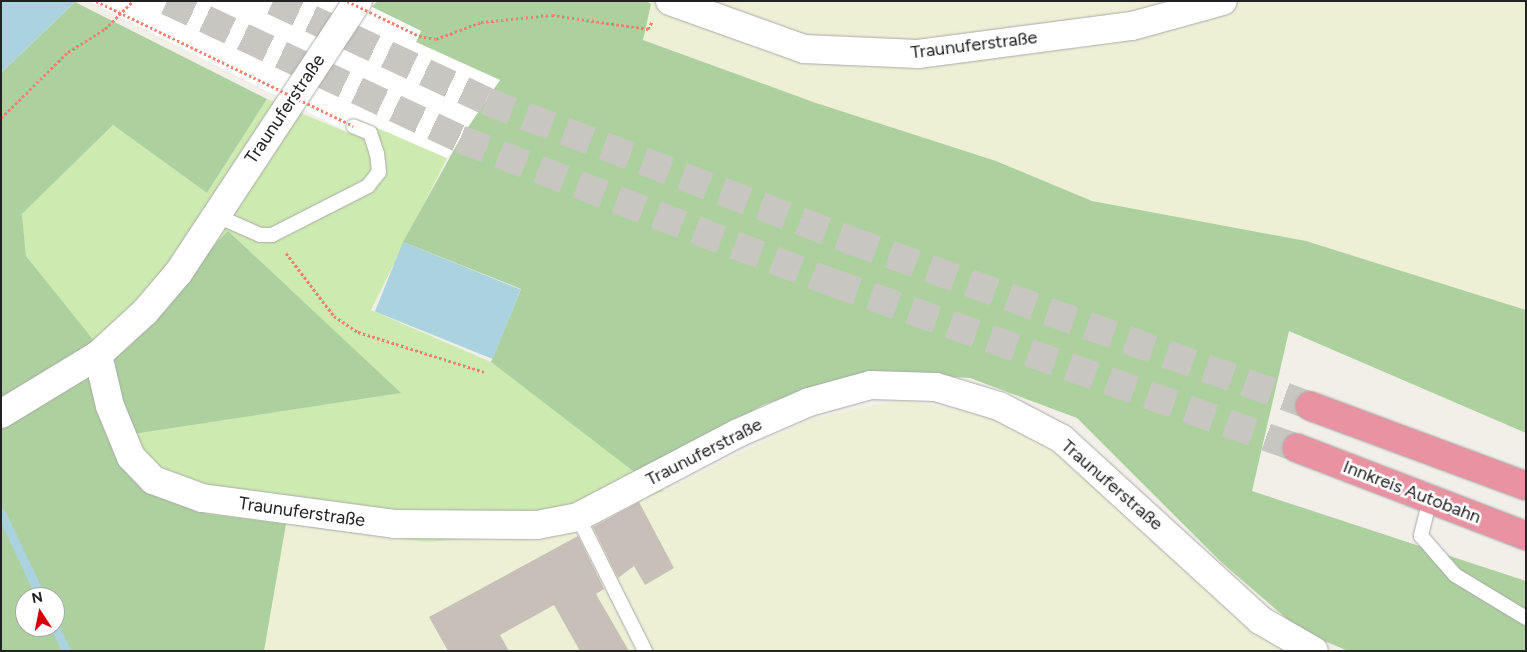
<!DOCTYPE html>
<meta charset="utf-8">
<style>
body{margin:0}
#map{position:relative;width:1527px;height:652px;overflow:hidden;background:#f2efe9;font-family:Figtree,sans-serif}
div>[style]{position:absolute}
.farmland>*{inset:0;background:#eef0d5}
.grass>*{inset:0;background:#cdebb0}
.forest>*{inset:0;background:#add19e}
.water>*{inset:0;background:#aad3df;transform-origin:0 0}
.pier>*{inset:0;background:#fff}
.stream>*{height:9px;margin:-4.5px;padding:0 4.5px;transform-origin:4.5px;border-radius:4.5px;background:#aad3df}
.building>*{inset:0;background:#c7bfb8}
.motorway-tunnel>*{height:28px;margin-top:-14px;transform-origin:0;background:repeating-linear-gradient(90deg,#c8c6c1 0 28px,transparent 0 42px)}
.path>*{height:3px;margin-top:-1.5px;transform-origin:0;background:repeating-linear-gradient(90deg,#fa8072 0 2.5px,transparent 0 5px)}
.roads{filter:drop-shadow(0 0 1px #a9a9a9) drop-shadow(0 0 1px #a9a9a9)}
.service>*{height:14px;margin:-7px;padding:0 7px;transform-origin:7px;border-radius:7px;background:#fff}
.minor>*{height:28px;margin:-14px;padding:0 14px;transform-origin:14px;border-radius:14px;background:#fff}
.motorway>*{height:28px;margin:-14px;padding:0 14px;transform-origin:14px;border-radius:14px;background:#e892a2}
.path-bridge>*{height:3px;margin-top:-1.5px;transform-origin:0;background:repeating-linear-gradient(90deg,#fa8072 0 2.5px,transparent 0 5px)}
span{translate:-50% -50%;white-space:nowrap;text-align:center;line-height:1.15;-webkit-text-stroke:5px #fff;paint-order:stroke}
.street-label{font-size:18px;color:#222}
.frame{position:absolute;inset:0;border:2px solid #222;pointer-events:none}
.north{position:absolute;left:15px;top:587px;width:50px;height:50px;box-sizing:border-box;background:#fff;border:1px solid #a7a7a7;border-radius:50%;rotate:349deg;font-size:14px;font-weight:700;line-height:20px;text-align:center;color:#222}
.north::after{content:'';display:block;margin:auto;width:18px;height:22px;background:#d40000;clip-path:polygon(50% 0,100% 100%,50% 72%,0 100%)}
</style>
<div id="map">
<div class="farmland">
<i style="clip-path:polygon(646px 1px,1526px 1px,1526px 310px,1306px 241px,1092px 201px,996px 161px,816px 103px,642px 39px,651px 4px)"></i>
<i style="clip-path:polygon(901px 400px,995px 416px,1057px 446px,1257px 634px,1293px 651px,264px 651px,286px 524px,426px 542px,543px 534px,664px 491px,809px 419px)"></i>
</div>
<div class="grass">
<i style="clip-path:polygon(267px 99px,349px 133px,357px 119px,447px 158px,371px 310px,491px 362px,664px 491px,543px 534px,426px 542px,207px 514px,143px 478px,132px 434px,400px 393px,107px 358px,26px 256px,22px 214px,113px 125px,207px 193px)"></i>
</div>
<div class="forest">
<i style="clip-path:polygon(378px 1px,646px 1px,651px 4px,643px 40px,816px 103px,996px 161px,1092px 201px,1306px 241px,1526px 310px,1526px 433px,1289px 331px,1252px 491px,1526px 581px,1526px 651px,1348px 651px,1301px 631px,1221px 562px,1077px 418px,970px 378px,872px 373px,765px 404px,637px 474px,491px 362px,521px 289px,403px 242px,460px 139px,416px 42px,421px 31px,371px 7px)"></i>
<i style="clip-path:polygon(evenodd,75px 2px,267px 99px,207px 193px,113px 125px,22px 214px,26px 256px,107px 357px,228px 231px,401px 393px,133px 434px,143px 479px,207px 514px,286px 524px,264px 651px,1px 651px,1px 73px,75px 2px,25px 597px,55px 597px,55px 627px,25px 627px,25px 597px)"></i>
</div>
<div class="water">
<i style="clip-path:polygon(1px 1px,76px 1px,1px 73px)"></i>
<i style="left:403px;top:242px;width:127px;height:75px;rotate:22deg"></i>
</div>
<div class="pier">
<i style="clip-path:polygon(89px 1px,360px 1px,421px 31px,416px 42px,500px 80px,447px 158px,357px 119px,350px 133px)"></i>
</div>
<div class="stream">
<i style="left:1px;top:513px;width:93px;rotate:64.5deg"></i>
<i style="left:55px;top:627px;width:26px;rotate:65deg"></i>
</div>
<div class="building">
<i style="clip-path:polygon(639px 502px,674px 568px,645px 585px,634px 566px,618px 578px,593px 527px)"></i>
<i style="clip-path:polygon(578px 536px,604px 589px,596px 594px,629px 651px,580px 651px,554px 605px,500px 635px,509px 651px,448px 651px,429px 617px)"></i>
</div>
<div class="motorway-tunnel">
<i style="left:167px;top:1px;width:324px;rotate:25.2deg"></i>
<i style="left:460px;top:139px;width:398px;rotate:21.1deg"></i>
<i style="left:831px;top:282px;width:495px;rotate:19.6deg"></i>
<i style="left:273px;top:1px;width:235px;rotate:25.1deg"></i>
<i style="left:486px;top:101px;width:390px;rotate:20.9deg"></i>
<i style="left:850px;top:240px;width:489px;rotate:19.8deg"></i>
</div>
<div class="path">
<i style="left:419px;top:36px;width:17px;rotate:10deg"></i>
<i style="left:436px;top:39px;width:48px;rotate:-20.7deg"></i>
<i style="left:481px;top:22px;width:71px;rotate:-5.6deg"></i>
<i style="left:552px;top:15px;width:97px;rotate:8.3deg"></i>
<i style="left:648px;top:29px;width:8px;rotate:-60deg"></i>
<i style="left:1px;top:118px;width:94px;rotate:-44.6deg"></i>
<i style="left:68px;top:52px;width:44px;rotate:-31.9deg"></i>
<i style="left:105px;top:29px;width:40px;rotate:-45deg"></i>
<i style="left:286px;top:253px;width:79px;rotate:52.7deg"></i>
<i style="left:334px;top:316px;width:29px;rotate:34deg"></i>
<i style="left:358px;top:332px;width:132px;rotate:17.6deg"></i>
</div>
<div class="roads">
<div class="service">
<i style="left:217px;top:216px;width:47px;rotate:23.8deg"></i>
<i style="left:260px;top:235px;width:12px"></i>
<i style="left:272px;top:235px;width:108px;rotate:-27deg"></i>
<i style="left:368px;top:186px;width:18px;rotate:-52deg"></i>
<i style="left:379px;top:172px;width:18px;rotate:-96deg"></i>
<i style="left:377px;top:154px;width:22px;rotate:-108deg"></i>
<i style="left:370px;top:133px;width:18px;rotate:-158deg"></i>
<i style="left:1430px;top:499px;width:38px;rotate:104deg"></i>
<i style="left:1421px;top:536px;width:52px;rotate:48.9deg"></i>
<i style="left:1455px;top:575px;width:83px;rotate:31.2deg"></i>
<i style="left:578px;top:517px;width:150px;rotate:63.4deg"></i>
</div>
<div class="minor">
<i style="left:670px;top:1px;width:142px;rotate:19.7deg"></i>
<i style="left:804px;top:49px;width:114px;rotate:2.5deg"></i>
<i style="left:918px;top:54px;width:216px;rotate:-7.5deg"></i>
<i style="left:1132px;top:26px;width:94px;rotate:-15.4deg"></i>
<i style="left:98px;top:355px;width:52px;rotate:76.8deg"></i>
<i style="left:110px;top:406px;width:55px;rotate:67.6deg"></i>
<i style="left:131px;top:457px;width:32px;rotate:46deg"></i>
<i style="left:153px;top:480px;width:52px;rotate:20.2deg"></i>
<i style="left:202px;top:498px;width:194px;rotate:7.7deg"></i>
<i style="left:394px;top:524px;width:143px;rotate:0.4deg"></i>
<i style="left:537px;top:525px;width:42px;rotate:-11deg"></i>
<i style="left:578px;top:517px;width:181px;rotate:-27.7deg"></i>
<i style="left:738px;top:433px;width:77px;rotate:-23.6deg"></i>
<i style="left:809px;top:402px;width:64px;rotate:-15.3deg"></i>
<i style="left:871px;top:385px;width:65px;rotate:1.8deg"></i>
<i style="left:936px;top:387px;width:66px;rotate:16.8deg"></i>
<i style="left:999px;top:406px;width:71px;rotate:27.6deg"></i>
<i style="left:1062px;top:439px;width:268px;rotate:42.4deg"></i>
<i style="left:1260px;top:620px;width:62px;rotate:29.9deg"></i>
<i style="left:1px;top:414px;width:114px;rotate:-31.3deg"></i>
<i style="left:98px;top:355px;width:64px;rotate:-42.5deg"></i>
<i style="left:145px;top:312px;width:52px;rotate:-49.6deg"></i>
<i style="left:179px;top:272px;width:325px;rotate:-56.6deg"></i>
</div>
<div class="motorway">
<i style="left:1310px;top:406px;width:230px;rotate:20.3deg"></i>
<i style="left:1297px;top:448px;width:245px;rotate:21deg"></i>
</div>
</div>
<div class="path-bridge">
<i style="left:96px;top:1px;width:286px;rotate:25.9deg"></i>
<i style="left:347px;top:1px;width:80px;rotate:25.9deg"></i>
</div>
<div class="street-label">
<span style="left:974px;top:45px;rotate:-7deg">Traunuferstraße</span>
<span style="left:285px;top:109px;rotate:-56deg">Traunuferstraße</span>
<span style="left:704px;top:452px;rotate:-27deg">Traunuferstraße</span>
<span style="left:1112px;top:485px;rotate:41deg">Traunuferstraße</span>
<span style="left:1412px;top:492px;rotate:21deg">Innkreis Autobahn</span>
<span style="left:302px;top:512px;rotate:8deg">Traunuferstraße</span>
</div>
<div class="frame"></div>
<div class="north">N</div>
</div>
